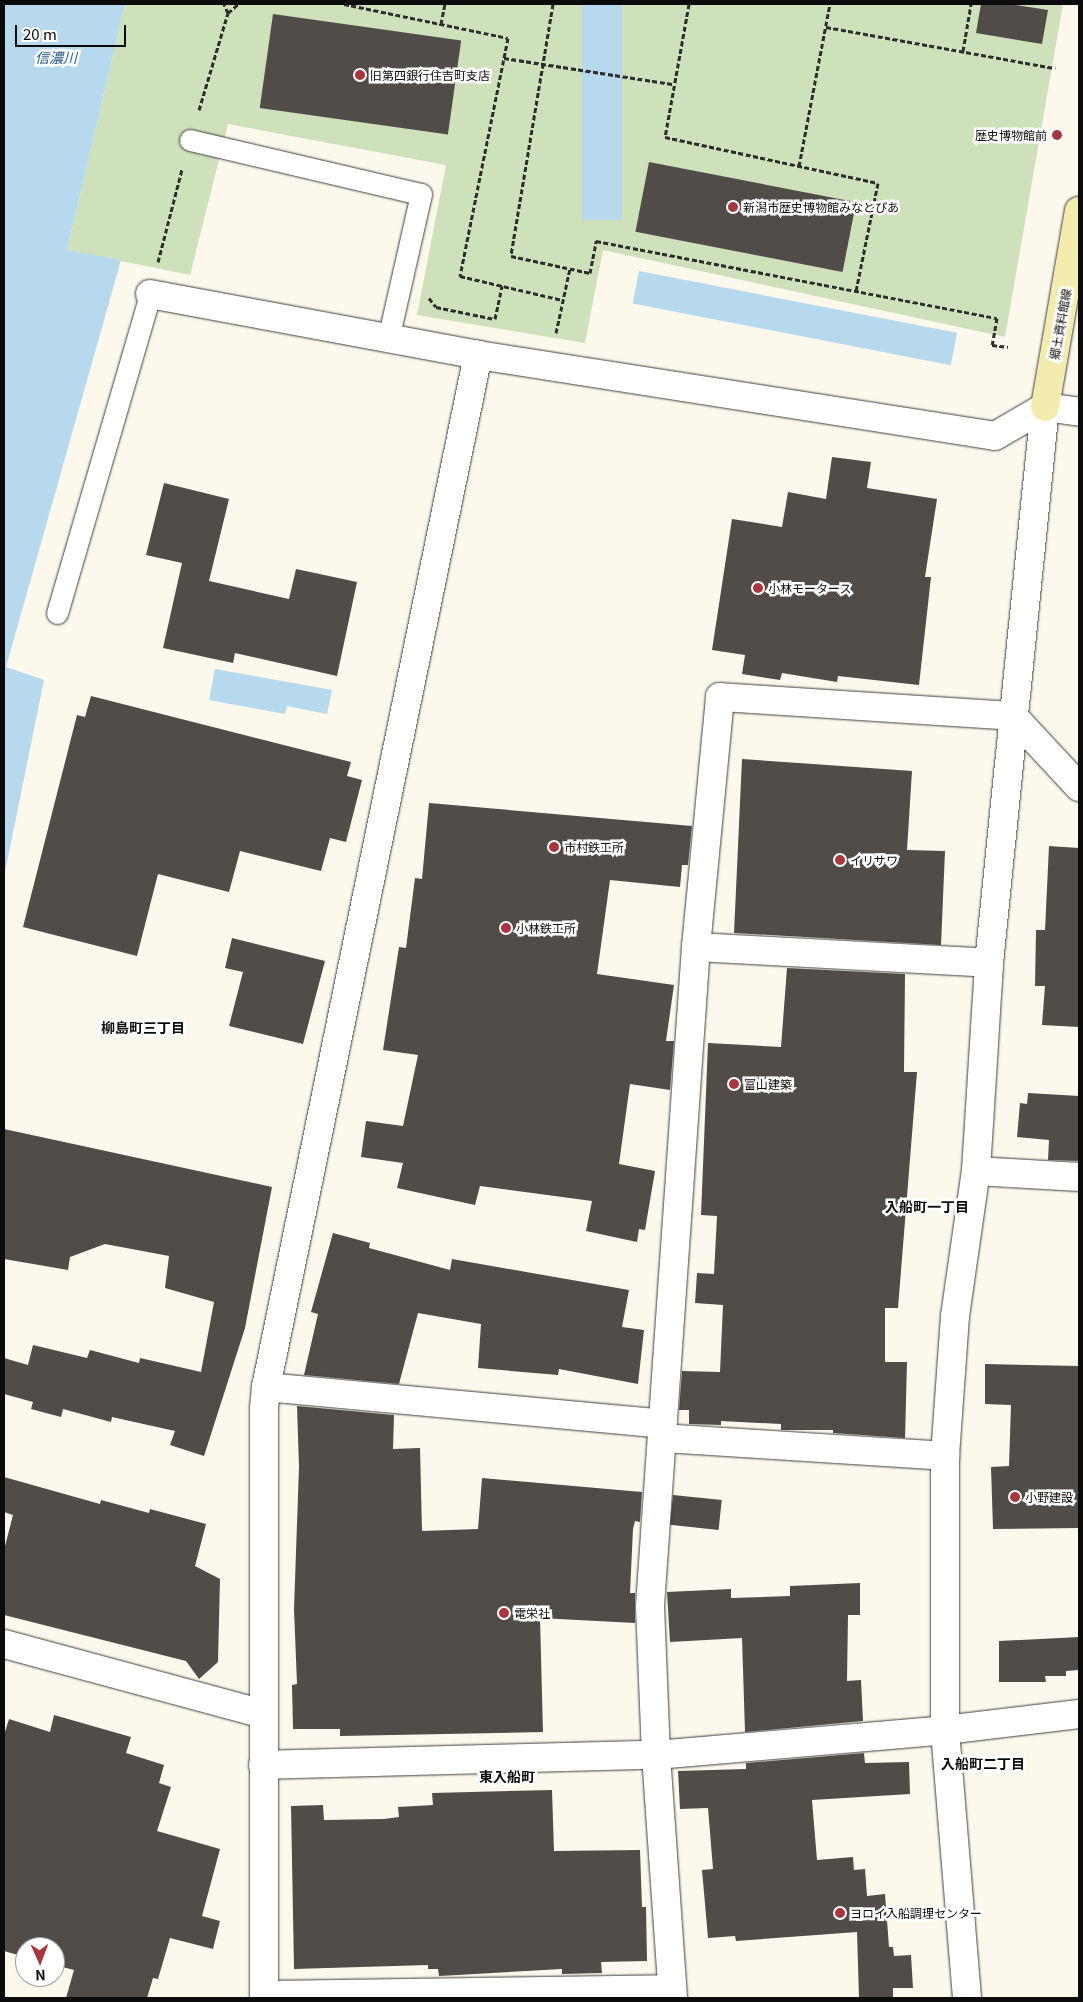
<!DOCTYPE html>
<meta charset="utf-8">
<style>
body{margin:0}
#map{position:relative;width:1083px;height:2002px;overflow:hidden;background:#fcf8eb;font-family:Georgia,"Noto Sans JP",serif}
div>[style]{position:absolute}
.green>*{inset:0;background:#cfe1ba}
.water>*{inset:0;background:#b6d9ed;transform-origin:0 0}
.building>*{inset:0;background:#524c49;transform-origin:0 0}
.path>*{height:3px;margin-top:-1.5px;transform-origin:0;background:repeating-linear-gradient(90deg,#2d2d2d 0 5px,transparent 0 7.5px)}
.roads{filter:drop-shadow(0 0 1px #3e3e3e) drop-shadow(0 0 1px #3e3e3e)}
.service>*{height:21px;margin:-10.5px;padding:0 10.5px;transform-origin:10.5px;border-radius:10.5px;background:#fff}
.minor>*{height:28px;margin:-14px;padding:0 14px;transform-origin:14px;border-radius:14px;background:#fff}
.tertiary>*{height:28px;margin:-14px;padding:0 14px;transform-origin:14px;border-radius:14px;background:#fff}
.secondary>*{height:28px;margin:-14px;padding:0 14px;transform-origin:14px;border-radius:14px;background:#f4ebae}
.dots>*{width:14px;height:14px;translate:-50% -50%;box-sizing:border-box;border:2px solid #fff;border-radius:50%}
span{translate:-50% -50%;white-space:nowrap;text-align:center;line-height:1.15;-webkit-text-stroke:5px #fff;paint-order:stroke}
.poi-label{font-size:12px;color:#0b0b0b}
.left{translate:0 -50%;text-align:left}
.right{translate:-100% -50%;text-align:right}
.street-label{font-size:12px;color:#0b0b0b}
.water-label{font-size:14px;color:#26608a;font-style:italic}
.neighbourhood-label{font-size:14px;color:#0b0b0b;font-weight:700}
.frame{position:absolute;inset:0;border:5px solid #0b0b0b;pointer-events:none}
.north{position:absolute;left:15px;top:1937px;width:50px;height:50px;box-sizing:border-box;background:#fff;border:1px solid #9d9d9d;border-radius:50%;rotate:178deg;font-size:14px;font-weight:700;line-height:20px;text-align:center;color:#0b0b0b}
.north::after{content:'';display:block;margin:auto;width:18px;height:22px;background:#a7363e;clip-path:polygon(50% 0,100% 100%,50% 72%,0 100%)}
.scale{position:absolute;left:15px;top:25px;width:111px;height:22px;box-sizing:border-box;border:2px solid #0b0b0b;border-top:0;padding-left:6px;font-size:15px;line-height:18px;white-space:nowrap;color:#0b0b0b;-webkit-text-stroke:4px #fff;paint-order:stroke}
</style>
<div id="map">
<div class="green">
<i style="clip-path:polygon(125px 4px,1063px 4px,1005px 337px,603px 250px,585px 343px,417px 315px,446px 165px,228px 124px,190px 275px,67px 250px)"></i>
</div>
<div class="water">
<i style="clip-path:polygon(4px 4px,125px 4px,67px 250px,121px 260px,6px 667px,44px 680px,4px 877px)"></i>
<i style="left:582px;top:4px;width:40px;height:216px"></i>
<i style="left:639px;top:271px;width:324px;height:33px;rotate:11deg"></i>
<i style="clip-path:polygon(215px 669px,332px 690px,327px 714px,287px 706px,285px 714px,209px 700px)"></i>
</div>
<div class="building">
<i style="clip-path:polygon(981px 4px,1009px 4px,1048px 10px,1042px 44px,976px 33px)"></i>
<i style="left:273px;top:14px;width:190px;height:95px;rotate:8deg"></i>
<i style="left:649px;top:162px;width:211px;height:71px;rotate:11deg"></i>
<i style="clip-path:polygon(832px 457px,871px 462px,867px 488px,937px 499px,925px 577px,931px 577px,919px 685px,838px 676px,837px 682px,782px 673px,780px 680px,742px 674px,745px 655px,712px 650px,732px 519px,782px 527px,788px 492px,826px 499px)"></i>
<i style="clip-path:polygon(164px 483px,229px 499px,209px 581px,289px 599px,296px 569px,357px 582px,337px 676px,235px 653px,233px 663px,163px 648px,182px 563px,146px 555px)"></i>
<i style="clip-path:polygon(91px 696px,351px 762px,347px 776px,362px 780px,346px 842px,330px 838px,321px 871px,240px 851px,229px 892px,158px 874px,137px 956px,23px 927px,77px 715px,85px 717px)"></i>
<i style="clip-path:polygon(742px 759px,912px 771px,907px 850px,945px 851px,941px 945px,734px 933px)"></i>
<i style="clip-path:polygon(429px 803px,692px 826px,688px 865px,682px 865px,680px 887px,610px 880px,597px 974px,674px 985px,666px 1041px,674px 1041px,670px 1090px,630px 1084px,619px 1164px,655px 1171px,645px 1230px,639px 1229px,637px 1242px,586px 1231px,592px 1201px,480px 1186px,475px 1205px,397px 1188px,403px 1163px,361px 1157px,366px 1121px,403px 1126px,418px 1055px,383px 1050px,399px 947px,406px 948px,415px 878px,422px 879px)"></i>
<i style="clip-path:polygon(1049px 846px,1079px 848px,1079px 1027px,1042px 1025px,1045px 986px,1035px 986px,1036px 930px,1045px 930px)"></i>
<i style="clip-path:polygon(232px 938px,325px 961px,303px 1044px,229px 1026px,243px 972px,225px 968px)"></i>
<i style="clip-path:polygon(787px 968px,905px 974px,904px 1072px,917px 1072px,898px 1308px,885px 1308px,885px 1362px,907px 1362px,905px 1438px,833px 1433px,833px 1430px,781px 1430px,781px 1424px,721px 1421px,721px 1425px,689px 1424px,689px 1410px,679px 1410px,682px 1371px,720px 1372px,723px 1305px,695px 1303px,697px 1273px,714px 1274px,717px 1216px,701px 1215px,708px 1043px,781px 1047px)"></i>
<i style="clip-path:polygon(1028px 1093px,1079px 1096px,1079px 1161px,1048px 1160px,1049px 1140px,1017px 1137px,1020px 1103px,1027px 1104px)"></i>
<i style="clip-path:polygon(4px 1129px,272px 1187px,245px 1328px,204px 1456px,170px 1445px,175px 1431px,112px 1417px,111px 1422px,63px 1409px,61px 1417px,31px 1409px,33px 1402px,4px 1394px,4px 1358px,28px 1365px,33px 1345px,87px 1358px,90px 1350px,139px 1363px,140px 1358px,201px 1372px,214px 1302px,165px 1288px,169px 1256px,105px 1244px,70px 1257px,68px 1270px,4px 1259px)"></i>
<i style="clip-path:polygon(333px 1233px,370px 1243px,369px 1248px,450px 1270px,452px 1259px,629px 1290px,622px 1327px,644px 1330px,638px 1384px,559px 1369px,558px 1375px,478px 1368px,481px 1324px,418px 1313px,399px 1384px,304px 1375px,318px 1314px,311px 1312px)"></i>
<i style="clip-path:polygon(985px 1364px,1079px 1366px,1079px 1528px,993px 1529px,991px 1467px,1009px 1466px,1011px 1405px,985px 1404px)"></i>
<i style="clip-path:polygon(297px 1406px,394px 1415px,393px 1449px,420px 1448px,422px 1531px,478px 1529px,482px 1478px,642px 1492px,640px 1522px,635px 1521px,633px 1529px,630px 1593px,635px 1593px,635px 1623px,540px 1618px,543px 1732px,340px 1736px,340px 1729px,293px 1729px,292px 1685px,297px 1684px,294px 1609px,299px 1467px)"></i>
<i style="clip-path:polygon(4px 1477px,100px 1504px,101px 1500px,149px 1513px,150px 1509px,206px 1524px,195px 1566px,220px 1579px,218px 1662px,199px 1679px,186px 1661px,4px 1615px,4px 1550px,13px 1515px,4px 1512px)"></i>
<i style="left:673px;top:1495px;width:49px;height:30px;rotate:6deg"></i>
<i style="clip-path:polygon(860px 1583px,860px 1615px,848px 1615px,847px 1681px,861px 1680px,863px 1721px,745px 1732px,742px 1638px,670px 1642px,667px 1592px,731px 1589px,731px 1598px,790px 1596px,790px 1586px)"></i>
<i style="clip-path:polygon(1079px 1637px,1079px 1670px,1066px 1671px,1066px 1676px,1045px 1676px,1046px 1682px,999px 1682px,999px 1641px)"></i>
<i style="clip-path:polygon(54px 1715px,131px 1737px,126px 1753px,164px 1765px,159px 1783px,171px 1787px,157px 1831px,220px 1849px,202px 1916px,220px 1921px,213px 1949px,170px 1938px,158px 1979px,153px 1978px,147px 1998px,66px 1998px,74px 1970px,55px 1965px,55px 1947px,25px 1947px,25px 1957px,4px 1951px,4px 1735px,9px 1719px,50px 1732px)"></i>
<i style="clip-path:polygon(864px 1753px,865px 1763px,909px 1762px,910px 1794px,812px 1800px,817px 1860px,853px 1857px,854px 1870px,865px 1869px,867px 1896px,885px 1894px,889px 1947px,893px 1947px,894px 1956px,911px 1955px,913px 1988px,893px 1988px,893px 1998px,859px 1998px,857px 1932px,736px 1941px,735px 1936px,708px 1938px,702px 1870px,713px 1869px,708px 1808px,680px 1809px,678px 1771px,746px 1769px,746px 1763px)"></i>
<i style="clip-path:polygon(552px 1790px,554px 1851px,640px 1850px,642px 1907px,646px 1907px,647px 1961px,601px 1962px,602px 1973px,562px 1974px,562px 1969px,439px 1976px,438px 1969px,428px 1969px,428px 1965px,294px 1969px,291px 1806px,323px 1805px,324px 1820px,384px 1819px,399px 1817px,398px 1807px,433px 1805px,432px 1793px)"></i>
</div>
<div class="path">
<i style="left:344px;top:4px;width:167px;rotate:11.7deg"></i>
<i style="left:508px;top:38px;width:243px;rotate:101.4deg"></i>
<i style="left:460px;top:276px;width:105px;rotate:13.2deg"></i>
<i style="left:553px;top:4px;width:255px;rotate:99.5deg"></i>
<i style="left:511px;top:256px;width:81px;rotate:12.1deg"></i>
<i style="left:590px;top:273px;width:33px;rotate:-79deg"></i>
<i style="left:596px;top:241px;width:408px;rotate:10.9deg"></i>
<i style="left:997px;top:318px;width:27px;rotate:100deg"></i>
<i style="left:992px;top:345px;width:16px;rotate:7deg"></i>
<i style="left:689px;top:4px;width:135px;rotate:100.2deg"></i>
<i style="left:665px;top:137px;width:218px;rotate:12.2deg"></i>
<i style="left:878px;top:183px;width:110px;rotate:101.5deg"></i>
<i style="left:228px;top:13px;width:13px;rotate:-42deg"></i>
<i style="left:441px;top:24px;width:20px;rotate:-79deg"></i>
<i style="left:826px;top:27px;width:233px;rotate:10.2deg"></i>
<i style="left:963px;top:51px;width:48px;rotate:-80.3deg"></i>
<i style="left:504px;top:58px;width:170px;rotate:8.8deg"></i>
<i style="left:199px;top:110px;width:101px;rotate:-73.4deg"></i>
<i style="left:228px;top:13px;width:10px;rotate:-114deg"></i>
<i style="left:799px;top:166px;width:165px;rotate:-79.2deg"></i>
<i style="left:158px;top:262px;width:96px;rotate:-75.5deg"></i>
<i style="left:429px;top:298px;width:11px;rotate:52deg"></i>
<i style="left:436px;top:307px;width:60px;rotate:11.5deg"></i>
<i style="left:495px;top:319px;width:34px;rotate:-78deg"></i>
<i style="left:556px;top:333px;width:66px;rotate:-77.8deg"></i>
</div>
<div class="roads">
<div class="service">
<i style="left:190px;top:140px;width:237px;rotate:13.2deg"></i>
<i style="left:421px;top:194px;width:149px;rotate:102.8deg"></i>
<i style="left:57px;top:613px;width:332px;rotate:-73.7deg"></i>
</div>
<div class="minor">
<i style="left:150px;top:294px;width:334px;rotate:10.5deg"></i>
<i style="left:696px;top:947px;width:293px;rotate:3.1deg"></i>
<i style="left:976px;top:1171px;width:103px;rotate:3.3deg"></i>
<i style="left:266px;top:1387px;width:398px;rotate:5.3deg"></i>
<i style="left:662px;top:1438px;width:284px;rotate:3.6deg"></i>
<i style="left:4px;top:1644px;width:268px;rotate:15.1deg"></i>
<i style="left:263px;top:1765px;width:393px;rotate:-1.5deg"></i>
<i style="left:656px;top:1755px;width:290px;rotate:-4.9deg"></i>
<i style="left:945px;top:1730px;width:135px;rotate:-6.8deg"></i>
<i style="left:264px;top:1995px;width:408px;rotate:-0.8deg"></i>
<i style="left:673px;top:1998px;width:244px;rotate:-94deg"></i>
<i style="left:656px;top:1755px;width:149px;rotate:-92.3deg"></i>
<i style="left:650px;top:1606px;width:661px;rotate:-86.01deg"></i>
<i style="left:696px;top:947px;width:251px;rotate:-84.5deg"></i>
<i style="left:720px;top:697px;width:294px;rotate:3.7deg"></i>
<i style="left:1013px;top:716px;width:97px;rotate:47.1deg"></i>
</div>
<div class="tertiary">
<i style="left:264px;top:1998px;width:589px;rotate:-90deg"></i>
<i style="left:264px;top:1409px;width:22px;rotate:-85deg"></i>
<i style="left:266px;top:1387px;width:1054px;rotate:-78.39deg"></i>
<i style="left:478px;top:355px;width:523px;rotate:8.9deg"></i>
<i style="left:995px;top:436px;width:58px;rotate:-30.1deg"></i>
<i style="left:1045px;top:407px;width:34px;rotate:8deg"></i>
<i style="left:967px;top:1998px;width:269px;rotate:-94.7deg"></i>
<i style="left:945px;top:1730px;width:274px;rotate:-90deg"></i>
<i style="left:945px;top:1456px;width:140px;rotate:-85.9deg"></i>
<i style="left:955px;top:1316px;width:147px;rotate:-81.8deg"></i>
<i style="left:976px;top:1171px;width:208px;rotate:-86.4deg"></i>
<i style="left:989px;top:963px;width:559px;rotate:-84.25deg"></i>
</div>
<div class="secondary">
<i style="left:1045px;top:407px;width:199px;rotate:-80.2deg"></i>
</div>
</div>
<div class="dots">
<i style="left:360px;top:75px;background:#a7363e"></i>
<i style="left:1057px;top:135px;background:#a7363e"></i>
<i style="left:733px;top:207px;background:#a7363e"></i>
<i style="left:758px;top:588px;background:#a7363e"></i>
<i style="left:554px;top:847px;background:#a7363e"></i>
<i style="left:840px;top:860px;background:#a7363e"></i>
<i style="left:506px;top:928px;background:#a7363e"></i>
<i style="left:734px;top:1084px;background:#a7363e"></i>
<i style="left:1015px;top:1497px;background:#a7363e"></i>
<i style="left:504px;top:1613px;background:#a7363e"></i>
<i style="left:840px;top:1913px;background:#a7363e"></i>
</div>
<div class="poi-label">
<span class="left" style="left:370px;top:75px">旧第四銀行住吉町支店</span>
<span class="right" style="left:1047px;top:135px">歴史博物館前</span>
<span class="left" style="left:743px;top:207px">新潟市歴史博物館みなとぴあ</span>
<span class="left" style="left:768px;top:588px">小林モータース</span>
<span class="left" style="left:564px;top:847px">市村鉄工所</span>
<span class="left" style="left:850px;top:860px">イリサワ</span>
<span class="left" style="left:516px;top:928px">小林鉄工所</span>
<span class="left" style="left:744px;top:1084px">富山建築</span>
<span class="left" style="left:1025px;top:1497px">小野建設</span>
<span class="left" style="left:514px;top:1613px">電栄社</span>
<span class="left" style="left:850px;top:1913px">ヨロイ入船調理センター</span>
</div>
<div class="street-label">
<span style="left:1060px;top:324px;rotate:-80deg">郷土資料館線</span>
</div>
<div class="water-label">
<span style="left:56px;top:57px">信濃川</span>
</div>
<div class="neighbourhood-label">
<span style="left:143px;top:1027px">柳島町三丁目</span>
<span style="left:927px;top:1206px">入船町一丁目</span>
<span style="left:983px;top:1763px">入船町二丁目</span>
<span style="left:507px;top:1776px">東入船町</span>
</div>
<div class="frame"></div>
<div class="north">N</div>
<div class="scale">20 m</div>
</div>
